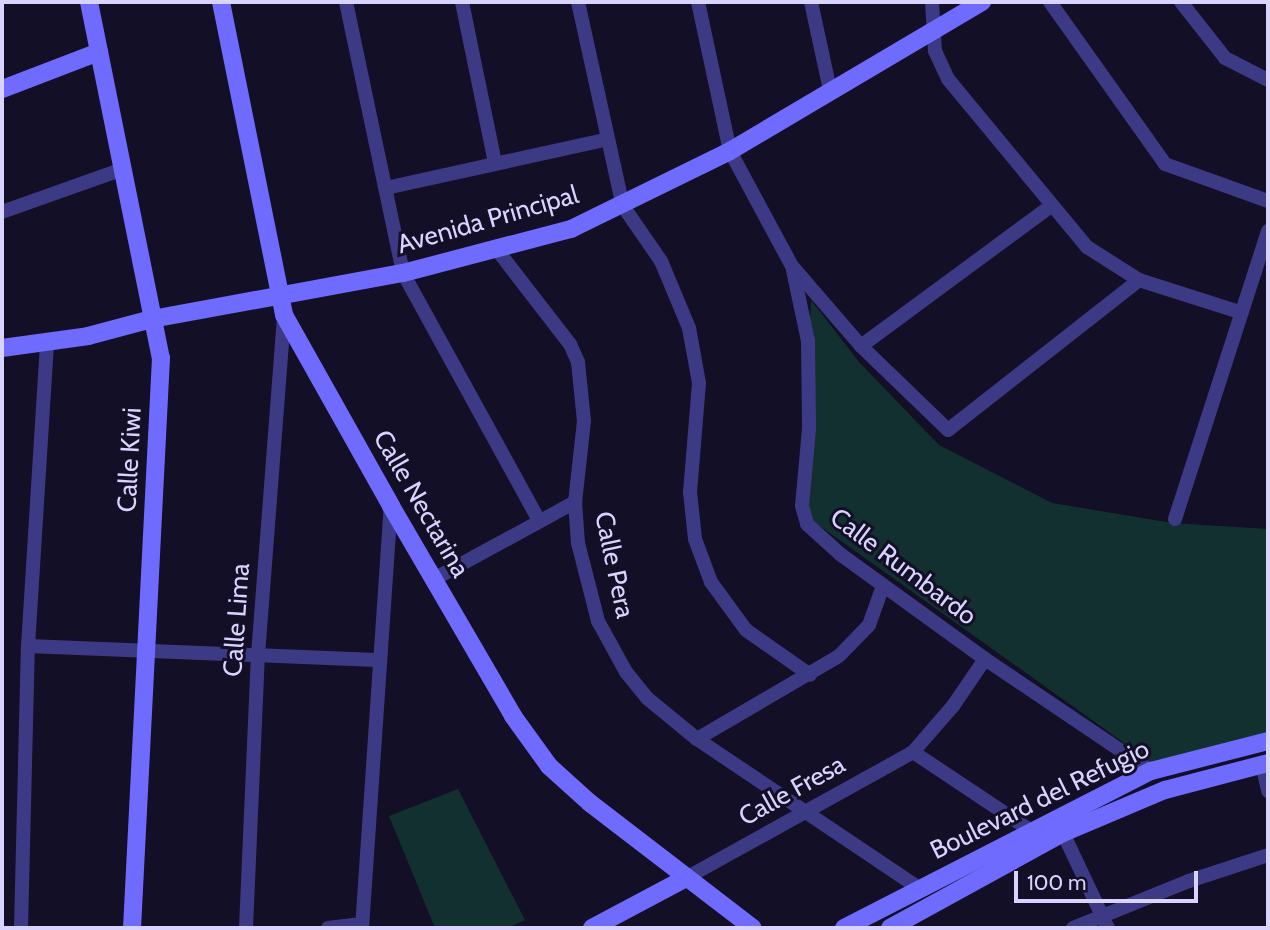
<!DOCTYPE html>
<style>
body{margin:0}
#map{position:relative;width:1270px;height:930px;overflow:hidden;background:#130f26;font-family:Cabin,sans-serif}
div>[style]{position:absolute}
.green>*{inset:0;background:#12302f}
.street>*{height:14px;margin:-7px;padding:0 7px;transform-origin:7px;border-radius:7px;background:#3d3a85}
.secondary>*{height:18px;margin:-9px;padding:0 9px;transform-origin:9px;border-radius:9px;background:#6f6bff}
span{translate:-50% -50%;white-space:nowrap;text-align:center;line-height:1.15;-webkit-text-stroke:6px #130f26;paint-order:stroke}
.street-label{font-size:26px;color:#d9d4ff}
.frame{position:absolute;inset:0;border:4px solid #d9d4ff;pointer-events:none}
.scale{position:absolute;left:1014px;top:871px;width:184px;height:32px;box-sizing:border-box;border:4px solid #d9d4ff;border-top:0;padding-left:9px;font-size:21px;line-height:24px;white-space:nowrap;color:#d9d4ff;-webkit-text-stroke:5px #130f26;paint-order:stroke}
</style>
<div id="map">
<div class="green">
<i style="clip-path:polygon(811px 300px,859px 362px,939px 445px,1052px 503px,1172px 523px,1268px 529px,1268px 735px,1155px 765px,799px 511px)"></i>
<i style="clip-path:polygon(458px 789px,525px 920px,508px 928px,435px 928px,389px 816px)"></i>
</div>
<div class="street">
<i style="left:346px;top:2px;width:277px;rotate:78.1deg"></i>
<i style="left:403px;top:273px;width:282px;rotate:61.2deg"></i>
<i style="left:462px;top:2px;width:164px;rotate:78.4deg"></i>
<i style="left:578px;top:2px;width:209px;rotate:77.6deg"></i>
<i style="left:623px;top:206px;width:67px;rotate:55.4deg"></i>
<i style="left:661px;top:261px;width:73px;rotate:67.3deg"></i>
<i style="left:689px;top:328px;width:56px;rotate:79.7deg"></i>
<i style="left:699px;top:383px;width:109px;rotate:94.7deg"></i>
<i style="left:690px;top:492px;width:47px;rotate:83.9deg"></i>
<i style="left:695px;top:539px;width:46px;rotate:69.6deg"></i>
<i style="left:711px;top:582px;width:59px;rotate:53.9deg"></i>
<i style="left:746px;top:630px;width:78px;rotate:35.1deg"></i>
<i style="left:698px;top:2px;width:152px;rotate:77.9deg"></i>
<i style="left:730px;top:151px;width:131px;rotate:61.7deg"></i>
<i style="left:792px;top:266px;width:106px;rotate:49.2deg"></i>
<i style="left:861px;top:346px;width:121px;rotate:44deg"></i>
<i style="left:948px;top:430px;width:243px;rotate:-38.1deg"></i>
<i style="left:811px;top:2px;width:90px;rotate:77.8deg"></i>
<i style="left:932px;top:2px;width:49px;rotate:86.5deg"></i>
<i style="left:935px;top:51px;width:31px;rotate:65deg"></i>
<i style="left:948px;top:79px;width:218px;rotate:50.4deg"></i>
<i style="left:1087px;top:247px;width:62px;rotate:32.4deg"></i>
<i style="left:1139px;top:280px;width:105px;rotate:17.7deg"></i>
<i style="left:1050px;top:2px;width:199px;rotate:54.6deg"></i>
<i style="left:1165px;top:164px;width:109px;rotate:19.8deg"></i>
<i style="left:1181px;top:2px;width:71px;rotate:51.8deg"></i>
<i style="left:1225px;top:58px;width:48px;rotate:27.1deg"></i>
<i style="left:386px;top:188px;width:227px;rotate:-12.4deg"></i>
<i style="left:2px;top:212px;width:128px;rotate:-19.6deg"></i>
<i style="left:498px;top:251px;width:118px;rotate:52.3deg"></i>
<i style="left:570px;top:344px;width:20px;rotate:66deg"></i>
<i style="left:578px;top:362px;width:59px;rotate:84.2deg"></i>
<i style="left:584px;top:421px;width:81px;rotate:96.3deg"></i>
<i style="left:575px;top:502px;width:41px;rotate:85.8deg"></i>
<i style="left:578px;top:543px;width:81px;rotate:75.6deg"></i>
<i style="left:598px;top:621px;width:58px;rotate:61.2deg"></i>
<i style="left:626px;top:672px;width:33px;rotate:51deg"></i>
<i style="left:647px;top:698px;width:65px;rotate:39.4deg"></i>
<i style="left:697px;top:739px;width:267px;rotate:33.9deg"></i>
<i style="left:793px;top:270px;width:73px;rotate:78.1deg"></i>
<i style="left:808px;top:341px;width:88px;rotate:89.3deg"></i>
<i style="left:809px;top:429px;width:77px;rotate:95.2deg"></i>
<i style="left:802px;top:506px;width:19px;rotate:74deg"></i>
<i style="left:807px;top:524px;width:45px;rotate:42.3deg"></i>
<i style="left:840px;top:554px;width:179px;rotate:35.9deg"></i>
<i style="left:985px;top:659px;width:200px;rotate:34deg"></i>
<i style="left:861px;top:346px;width:237px;rotate:-36.4deg"></i>
<i style="left:1175px;top:519px;width:303px;rotate:-72.1deg"></i>
<i style="left:434px;top:579px;width:161px;rotate:-28.6deg"></i>
<i style="left:28px;top:646px;width:349px;rotate:2.3deg"></i>
<i style="left:697px;top:739px;width:164px;rotate:-30.3deg"></i>
<i style="left:839px;top:656px;width:43px;rotate:-45.9deg"></i>
<i style="left:869px;top:625px;width:41px;rotate:-70.3deg"></i>
<i style="left:913px;top:752px;width:141px;rotate:33.7deg"></i>
<i style="left:1262px;top:764px;width:28px;rotate:77deg"></i>
<i style="left:1063px;top:833px;width:105px;rotate:64.7deg"></i>
<i style="left:686px;top:878px;width:260px;rotate:-29deg"></i>
<i style="left:913px;top:752px;width:61px;rotate:-49deg"></i>
<i style="left:953px;top:706px;width:57px;rotate:-55.8deg"></i>
<i style="left:21px;top:928px;width:282px;rotate:-88.6deg"></i>
<i style="left:28px;top:646px;width:305px;rotate:-86.4deg"></i>
<i style="left:246px;top:928px;width:273px;rotate:-87.5deg"></i>
<i style="left:258px;top:655px;width:341px;rotate:-85.6deg"></i>
<i style="left:328px;top:928px;width:32px;rotate:-7deg"></i>
<i style="left:362px;top:928px;width:423px;rotate:-86.1deg"></i>
<i style="left:1073px;top:928px;width:125px;rotate:-22.1deg"></i>
<i style="left:1189px;top:881px;width:83px;rotate:-18.2deg"></i>
</div>
<div class="secondary">
<i style="left:89px;top:2px;width:363px;rotate:78.6deg"></i>
<i style="left:161px;top:358px;width:571px;rotate:92.91deg"></i>
<i style="left:221px;top:2px;width:319px;rotate:78.6deg"></i>
<i style="left:284px;top:315px;width:219px;rotate:60.7deg"></i>
<i style="left:391px;top:506px;width:243px;rotate:59.8deg"></i>
<i style="left:513px;top:716px;width:62px;rotate:54.2deg"></i>
<i style="left:549px;top:766px;width:55px;rotate:42.1deg"></i>
<i style="left:590px;top:803px;width:205px;rotate:37.5deg"></i>
<i style="left:2px;top:89px;width:104px;rotate:-20.9deg"></i>
<i style="left:2px;top:348px;width:87px;rotate:-7.9deg"></i>
<i style="left:88px;top:336px;width:66px;rotate:-14.9deg"></i>
<i style="left:152px;top:319px;width:255px;rotate:-10.4deg"></i>
<i style="left:403px;top:273px;width:174px;rotate:-14.7deg"></i>
<i style="left:571px;top:229px;width:177px;rotate:-26.1deg"></i>
<i style="left:730px;top:151px;width:293px;rotate:-30.6deg"></i>
<i style="left:592px;top:928px;width:106px;rotate:-28deg"></i>
<i style="left:844px;top:928px;width:345px;rotate:-27.1deg"></i>
<i style="left:1151px;top:771px;width:121px;rotate:-14.4deg"></i>
<i style="left:890px;top:928px;width:197px;rotate:-28.8deg"></i>
<i style="left:1063px;top:833px;width:111px;rotate:-22.9deg"></i>
<i style="left:1165px;top:790px;width:106px;rotate:-14.7deg"></i>
</div>
<div class="street-label">
<span style="left:488px;top:220px;rotate:-16deg">Avenida Principal</span>
<span style="left:130px;top:460px;rotate:-87deg">Calle Kiwi</span>
<span style="left:421px;top:504px;rotate:60deg">Calle Nectarina</span>
<span style="left:614px;top:565px;rotate:78deg">Calle Pera</span>
<span style="left:903px;top:567px;rotate:37deg">Calle Rumbardo</span>
<span style="left:237px;top:620px;rotate:-86deg">Calle Lima</span>
<span style="left:792px;top:791px;rotate:-29deg">Calle Fresa</span>
<span style="left:1040px;top:800px;rotate:-26deg">Boulevard del Refugio</span>
</div>
<div class="frame"></div>
<div class="scale">100 m</div>
</div>
